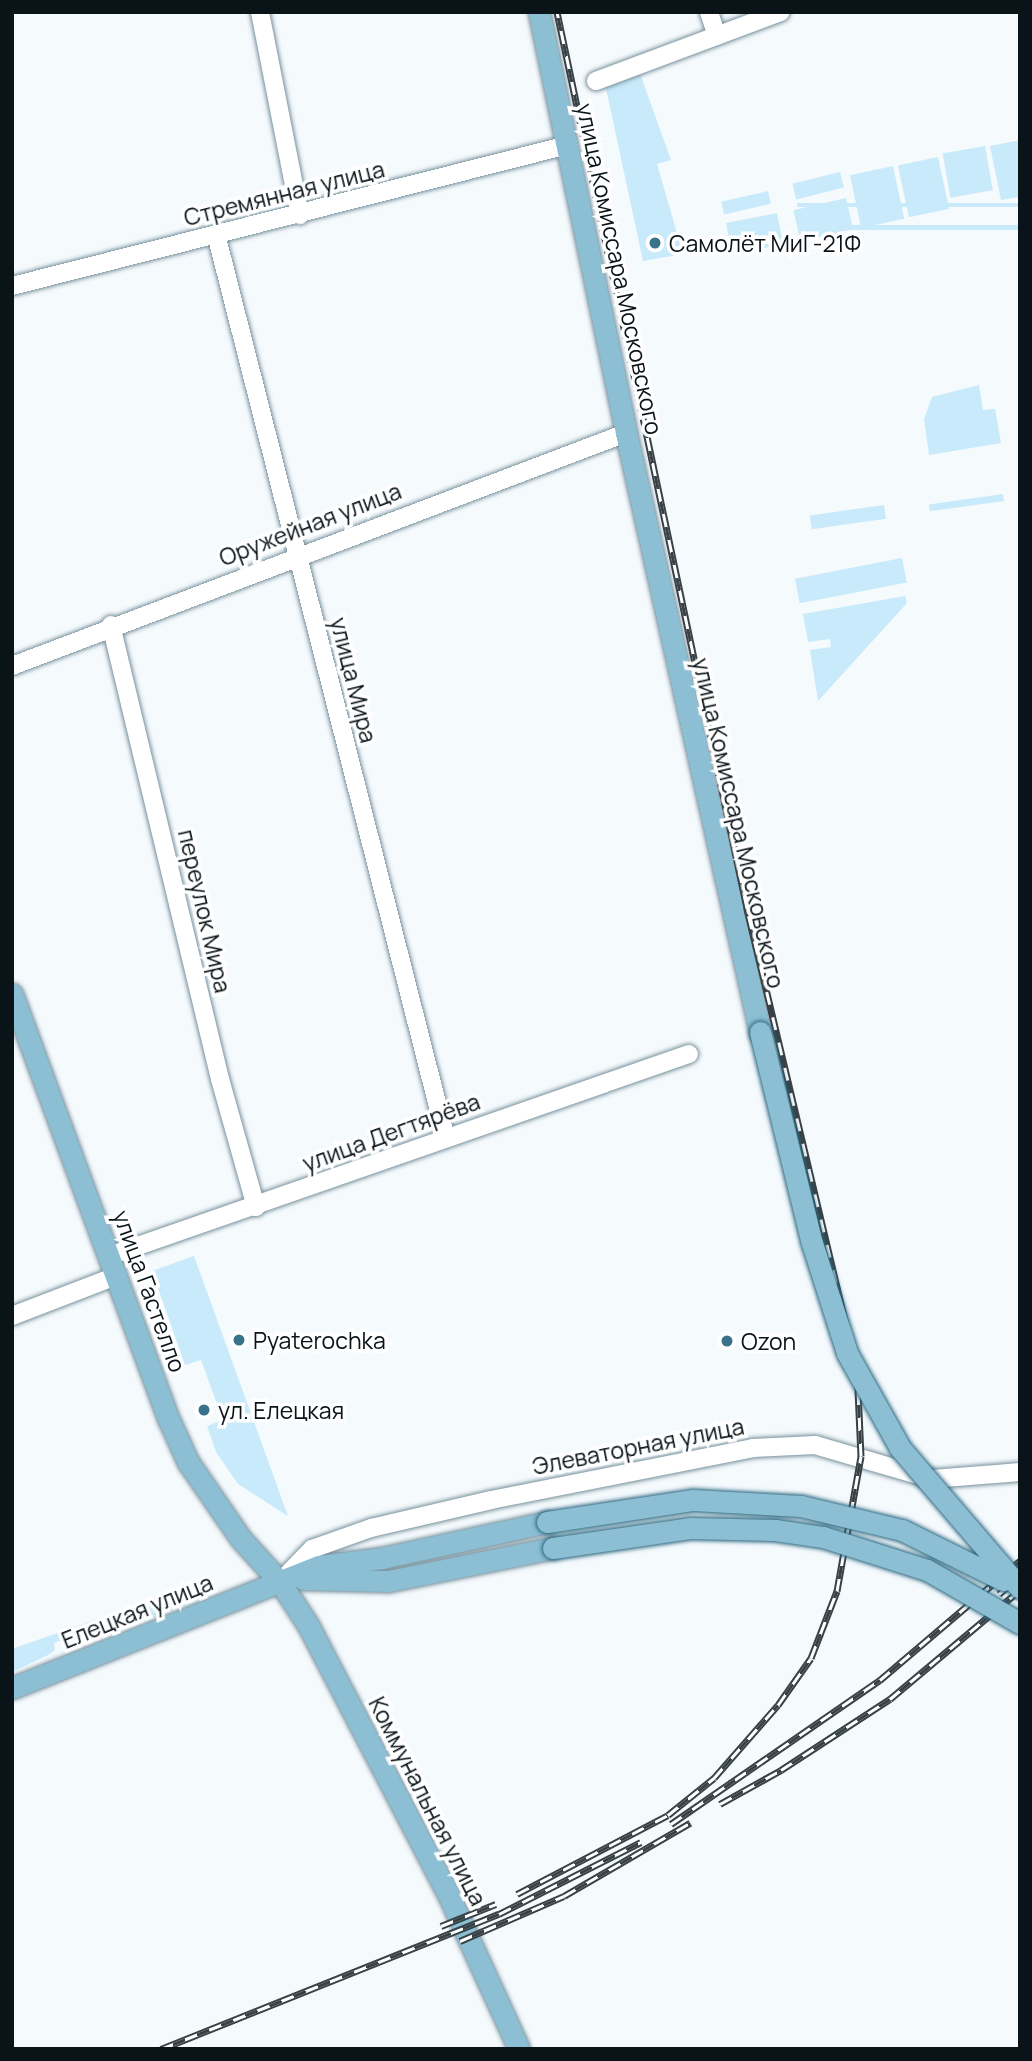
<!DOCTYPE html>
<meta charset="utf-8">
<style>
body{margin:0}
#map{position:relative;width:1032px;height:2061px;overflow:hidden;background:#f5fafd;font-family:Manrope,sans-serif}
div>[style]{position:absolute}
.green>*{inset:0;background:#c8eafa;transform-origin:0 0}
.roads{filter:drop-shadow(0 0 2px #78919d) drop-shadow(0 0 2px #78919d)}
.minor>*{height:18px;margin:-9px;padding:0 9px;transform-origin:9px;border-radius:9px;background:#fff}
.major>*{height:21px;margin:-10.5px;padding:0 10.5px;transform-origin:10.5px;border-radius:10.5px;background:#8cbfd4}
.rail>*{height:7px;margin-top:-3.5px;transform-origin:0;background:repeating-linear-gradient(90deg,#fff 0 13px,#384145 0 26px);box-sizing:border-box;border-block:2px solid #384145}
.bridges{filter:drop-shadow(0 0 2px #2c6880) drop-shadow(0 0 2px #2c6880)}
.major-bridge>*{height:21px;margin:-10.5px;padding:0 10.5px;transform-origin:10.5px;border-radius:10.5px;background:#8cbfd4}
.dots>*{width:19px;height:19px;translate:-50% -50%;box-sizing:border-box;border:4px solid #fff;border-radius:50%}
span{translate:-50% -50%;white-space:nowrap;text-align:center;line-height:1.15;-webkit-text-stroke:7px #fff;paint-order:stroke}
.street-label{font-size:23px;color:#0a1418}
.poi-label{font-size:23px;color:#0a1418}
.left{translate:0 -50%;text-align:left}
.frame{position:absolute;inset:0;border:14px solid #0a1418;pointer-events:none}
</style>
<div id="map">
<div class="green">
<i style="clip-path:polygon(638px 68px,671px 160px,657px 164px,683px 254px,643px 261px,604px 79px)"></i>
<i style="clip-path:polygon(1020px 140px,1020px 197px,1001px 200px,990px 146px)"></i>
<i style="left:985px;top:146px;width:45px;height:43px;rotate:80deg"></i>
<i style="left:938px;top:157px;width:53px;height:41px;rotate:78deg"></i>
<i style="left:893px;top:166px;width:54px;height:44px;rotate:78deg"></i>
<i style="left:840px;top:172px;width:16px;height:49px;rotate:76deg"></i>
<i style="left:768px;top:191px;width:13px;height:48px;rotate:77deg"></i>
<i style="left:846px;top:198px;width:32px;height:54px;rotate:77deg"></i>
<i style="left:1020px;top:203px;width:4px;height:223px;rotate:90deg"></i>
<i style="left:777px;top:213px;width:32px;height:52px;rotate:79deg"></i>
<i style="left:1020px;top:225px;width:5px;height:219px;rotate:90deg"></i>
<i style="clip-path:polygon(979px 385px,983px 410px,995px 409px,1001px 443px,929px 455px,924px 419px,932px 397px)"></i>
<i style="left:1003px;top:494px;width:7px;height:75px;rotate:82deg"></i>
<i style="left:884px;top:505px;width:14px;height:75px;rotate:82deg"></i>
<i style="left:902px;top:558px;width:25px;height:109px;rotate:79deg"></i>
<i style="clip-path:polygon(905px 596px,907px 603px,818px 701px,810px 650px,831px 647px,830px 639px,808px 642px,803px 614px)"></i>
<i style="clip-path:polygon(194px 1256px,288px 1516px,238px 1484px,216px 1452px,207px 1426px,223px 1420px,201px 1360px,185px 1365px,152px 1271px)"></i>
<i style="clip-path:polygon(194px 1585px,199px 1600px,99px 1639px,87px 1639px,84px 1632px,54px 1643px,55px 1650px,48px 1655px,12px 1672px,12px 1649px)"></i>
</div>
<div class="roads">
<div class="minor">
<i style="left:260px;top:12px;width:207px;rotate:78.9deg"></i>
<i style="left:709px;top:12px;width:25px;rotate:72deg"></i>
<i style="left:596px;top:81px;width:197px;rotate:-20.5deg"></i>
<i style="left:216px;top:234px;width:933px;rotate:75.73deg"></i>
<i style="left:12px;top:286px;width:574px;rotate:-14.23deg"></i>
<i style="left:111px;top:625px;width:467px;rotate:76.5deg"></i>
<i style="left:220px;top:1079px;width:133px;rotate:74.3deg"></i>
<i style="left:12px;top:666px;width:657px;rotate:-20.78deg"></i>
<i style="left:109px;top:1256px;width:614px;rotate:-19.2deg"></i>
<i style="left:12px;top:1316px;width:111px;rotate:-21deg"></i>
<i style="left:283px;top:1579px;width:42px;rotate:-46deg"></i>
<i style="left:312px;top:1549px;width:63px;rotate:-19.6deg"></i>
<i style="left:371px;top:1528px;width:123px;rotate:-13.1deg"></i>
<i style="left:491px;top:1500px;width:267px;rotate:-11.2deg"></i>
<i style="left:753px;top:1448px;width:62px;rotate:-2.8deg"></i>
<i style="left:815px;top:1445px;width:122px;rotate:16.2deg"></i>
<i style="left:932px;top:1479px;width:88px;rotate:-4.5deg"></i>
</div>
<div class="major">
<i style="left:539px;top:12px;width:430px;rotate:78.3deg"></i>
<i style="left:626px;top:433px;width:614px;rotate:77.39deg"></i>
<i style="left:12px;top:994px;width:454px;rotate:69.8deg"></i>
<i style="left:169px;top:1420px;width:46px;rotate:65.7deg"></i>
<i style="left:188px;top:1462px;width:93px;rotate:55.5deg"></i>
<i style="left:241px;top:1539px;width:58px;rotate:47.8deg"></i>
<i style="left:280px;top:1582px;width:51px;rotate:56.9deg"></i>
<i style="left:308px;top:1625px;width:305px;rotate:62.5deg"></i>
<i style="left:449px;top:1896px;width:168px;rotate:65.4deg"></i>
<i style="left:303px;top:1579px;width:86px;rotate:1.3deg"></i>
<i style="left:389px;top:1581px;width:167px;rotate:-11.4deg"></i>
<i style="left:12px;top:1688px;width:330px;rotate:-21.7deg"></i>
<i style="left:319px;top:1566px;width:64px;rotate:-7.2deg"></i>
<i style="left:382px;top:1558px;width:169px;rotate:-12.3deg"></i>
</div>
</div>
<div class="rail">
<i style="left:999px;top:1594px;width:28px;rotate:-41deg"></i>
<i style="left:720px;top:1804px;width:70px;rotate:-29.1deg"></i>
<i style="left:781px;top:1770px;width:130px;rotate:-33.1deg"></i>
<i style="left:890px;top:1699px;width:170px;rotate:-40deg"></i>
<i style="left:671px;top:1824px;width:254px;rotate:-34.6deg"></i>
<i style="left:880px;top:1680px;width:184px;rotate:-40.4deg"></i>
<i style="left:517px;top:1894px;width:170px;rotate:-27.6deg"></i>
<i style="left:668px;top:1815px;width:59px;rotate:-38.8deg"></i>
<i style="left:714px;top:1778px;width:97px;rotate:-48.8deg"></i>
<i style="left:778px;top:1705px;width:57px;rotate:-54.9deg"></i>
<i style="left:811px;top:1658px;width:72px;rotate:-68.8deg"></i>
<i style="left:837px;top:1591px;width:137px;rotate:-79.9deg"></i>
<i style="left:861px;top:1456px;width:67px;rotate:-92.6deg"></i>
<i style="left:858px;top:1389px;width:57px;rotate:-100.1deg"></i>
<i style="left:848px;top:1333px;width:437px;rotate:-103.4deg"></i>
<i style="left:747px;top:908px;width:916px;rotate:-101.97deg"></i>
<i style="left:441px;top:1926px;width:59px;rotate:-21.8deg"></i>
<i style="left:460px;top:1941px;width:113px;rotate:-23.4deg"></i>
<i style="left:564px;top:1896px;width:146px;rotate:-30.1deg"></i>
<i style="left:161px;top:2049px;width:364px;rotate:-21.8deg"></i>
<i style="left:499px;top:1914px;width:159px;rotate:-26.9deg"></i>
</div>
<div class="bridges">
<div class="major-bridge">
<i style="left:760px;top:1032px;width:217px;rotate:76.2deg"></i>
<i style="left:812px;top:1243px;width:115px;rotate:72.3deg"></i>
<i style="left:847px;top:1353px;width:109px;rotate:60.8deg"></i>
<i style="left:900px;top:1448px;width:184px;rotate:49.4deg"></i>
<i style="left:547px;top:1522px;width:148px;rotate:-8.6deg"></i>
<i style="left:693px;top:1500px;width:108px;rotate:3.2deg"></i>
<i style="left:801px;top:1506px;width:104px;rotate:13.4deg"></i>
<i style="left:902px;top:1530px;width:113px;rotate:26.3deg"></i>
<i style="left:553px;top:1548px;width:138px;rotate:-8.3deg"></i>
<i style="left:690px;top:1528px;width:85px;rotate:1.3deg"></i>
<i style="left:775px;top:1530px;width:49px;rotate:8.3deg"></i>
<i style="left:823px;top:1537px;width:109px;rotate:17.6deg"></i>
<i style="left:927px;top:1570px;width:107px;rotate:29.7deg"></i>
</div>
</div>
<div class="dots">
<i style="left:655px;top:243px;background:#38728b"></i>
<i style="left:239px;top:1340px;background:#38728b"></i>
<i style="left:727px;top:1341px;background:#38728b"></i>
<i style="left:204px;top:1410px;background:#38728b"></i>
</div>
<div class="street-label">
<span style="left:284px;top:193px;rotate:-14deg">Стремянная улица</span>
<span style="left:620px;top:269px;rotate:78deg">улица Комиссара Московского</span>
<span style="left:310px;top:524px;rotate:-21deg">Оружейная улица</span>
<span style="left:354px;top:680px;rotate:76deg">улица Мира</span>
<span style="left:739px;top:823px;rotate:77deg">улица Комиссара Московского</span>
<span style="left:205px;top:911px;rotate:77deg">переулок Мира</span>
<span style="left:391px;top:1132px;rotate:-20deg">улица Дегтярёва</span>
<span style="left:150px;top:1291px;rotate:70deg">улица Гастелло</span>
<span style="left:638px;top:1446px;rotate:-11deg">Элеваторная улица</span>
<span style="left:137px;top:1611px;rotate:-22deg">Елецкая улица</span>
<span style="left:428px;top:1801px;rotate:63deg">Коммунальная улица</span>
</div>
<div class="poi-label">
<span class="left" style="left:669px;top:243px">Самолёт МиГ-21Ф</span>
<span class="left" style="left:253px;top:1340px">Pyaterochka</span>
<span class="left" style="left:741px;top:1341px">Ozon</span>
<span class="left" style="left:218px;top:1410px">ул. Елецкая</span>
</div>
<div class="frame"></div>
</div>
